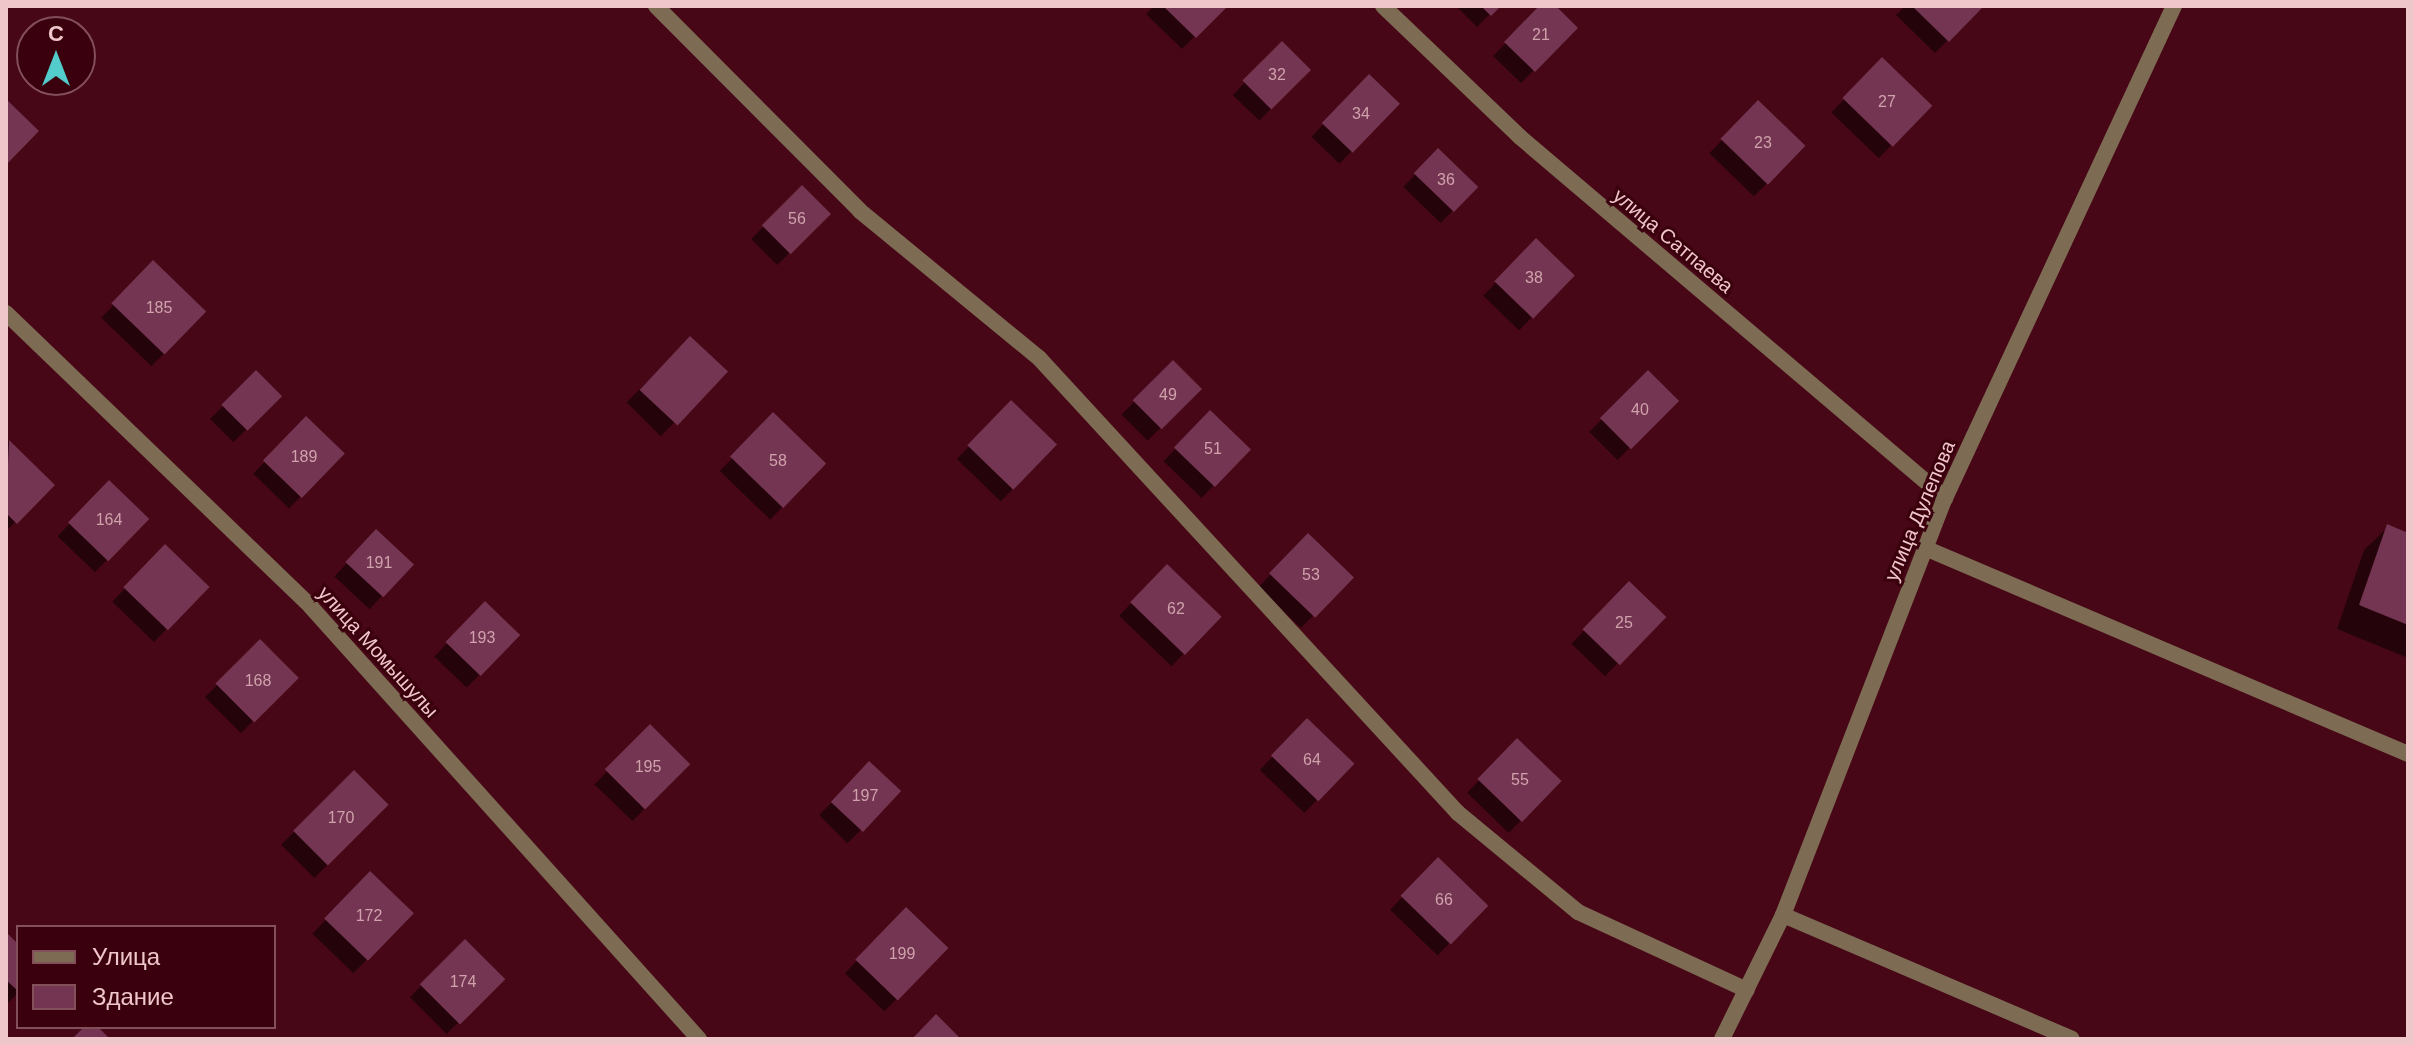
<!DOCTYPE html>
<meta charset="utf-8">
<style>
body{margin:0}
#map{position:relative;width:2414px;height:1045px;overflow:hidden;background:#470716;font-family:Arial,sans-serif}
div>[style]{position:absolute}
.shadow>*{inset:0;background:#0007;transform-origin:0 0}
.building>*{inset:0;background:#733551;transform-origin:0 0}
.service>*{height:16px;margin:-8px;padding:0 8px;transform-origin:8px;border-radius:8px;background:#7d6b53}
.minor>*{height:16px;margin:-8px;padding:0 8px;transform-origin:8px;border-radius:8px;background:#7d6b53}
.tertiary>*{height:16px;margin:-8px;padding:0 8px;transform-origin:8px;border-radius:8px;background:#7d6b53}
span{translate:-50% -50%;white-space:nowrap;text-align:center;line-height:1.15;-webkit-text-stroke:6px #3b000d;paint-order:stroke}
.number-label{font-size:16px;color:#d0a2ab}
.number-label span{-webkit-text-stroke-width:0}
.street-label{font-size:20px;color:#efc6c9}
.frame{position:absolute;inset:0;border:8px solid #efc6c9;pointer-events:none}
.legend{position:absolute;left:16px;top:925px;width:260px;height:104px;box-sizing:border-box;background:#3b000d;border:2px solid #834f58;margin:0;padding:10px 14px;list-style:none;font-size:24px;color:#efc6c9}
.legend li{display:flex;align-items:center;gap:16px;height:40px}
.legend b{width:40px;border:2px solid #834f58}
.north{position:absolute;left:16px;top:16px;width:80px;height:80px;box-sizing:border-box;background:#3b000d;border:2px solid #834f58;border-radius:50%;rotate:0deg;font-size:22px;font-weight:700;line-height:32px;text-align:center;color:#efc6c9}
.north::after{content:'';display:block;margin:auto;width:28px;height:36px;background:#52cdcc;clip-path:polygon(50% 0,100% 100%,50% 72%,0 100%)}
</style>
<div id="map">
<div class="shadow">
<i style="clip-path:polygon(1154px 6px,1225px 6px,1182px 49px,1146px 14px)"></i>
<i style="clip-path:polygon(1456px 6px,1498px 6px,1477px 27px)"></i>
<i style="clip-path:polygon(1542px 6px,1553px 6px,1575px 28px,1521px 83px,1493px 56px)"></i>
<i style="clip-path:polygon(1905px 6px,1981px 6px,1935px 53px,1896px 15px)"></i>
<i style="left:1282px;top:44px;width:37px;height:71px;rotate:44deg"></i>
<i style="left:1882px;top:60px;width:66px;height:73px;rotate:44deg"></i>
<i style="left:1369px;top:77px;width:39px;height:83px;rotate:44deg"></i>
<i style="left:1758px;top:103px;width:62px;height:70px;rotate:44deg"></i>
<i style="left:1438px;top:151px;width:52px;height:50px;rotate:44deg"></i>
<i style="left:802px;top:188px;width:37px;height:72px;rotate:45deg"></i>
<i style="left:1536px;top:241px;width:50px;height:76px;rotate:44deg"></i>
<i style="left:154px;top:263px;width:70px;height:76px;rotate:44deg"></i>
<i style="left:691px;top:338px;width:48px;height:91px;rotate:45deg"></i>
<i style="left:1173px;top:363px;width:37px;height:73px;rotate:45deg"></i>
<i style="left:256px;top:373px;width:33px;height:65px;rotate:45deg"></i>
<i style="left:1648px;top:373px;width:40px;height:83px;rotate:45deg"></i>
<i style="left:1011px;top:403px;width:61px;height:78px;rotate:44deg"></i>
<i style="left:1210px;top:413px;width:53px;height:67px;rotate:44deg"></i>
<i style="left:774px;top:415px;width:70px;height:78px;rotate:44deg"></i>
<i style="left:306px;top:419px;width:50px;height:76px;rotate:44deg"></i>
<i style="clip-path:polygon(9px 442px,52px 485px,6px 531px,6px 445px)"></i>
<i style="left:109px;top:483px;width:52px;height:74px;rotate:44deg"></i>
<i style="clip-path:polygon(2388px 527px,2408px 535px,2408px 658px,2337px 629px,2364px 550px)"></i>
<i style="left:376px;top:532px;width:48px;height:61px;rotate:43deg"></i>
<i style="left:1308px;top:536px;width:59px;height:71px;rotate:44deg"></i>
<i style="left:165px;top:547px;width:58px;height:76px;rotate:44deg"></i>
<i style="left:1167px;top:566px;width:73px;height:69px;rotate:44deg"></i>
<i style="left:1629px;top:584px;width:47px;height:83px;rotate:44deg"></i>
<i style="left:485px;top:604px;width:45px;height:73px;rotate:44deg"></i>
<i style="left:260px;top:642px;width:51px;height:78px;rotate:45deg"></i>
<i style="left:1307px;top:721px;width:62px;height:68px;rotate:44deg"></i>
<i style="left:650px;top:727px;width:53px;height:80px;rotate:44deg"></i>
<i style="left:1517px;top:741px;width:58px;height:72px;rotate:44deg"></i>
<i style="left:870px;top:764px;width:40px;height:72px;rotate:45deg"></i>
<i style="left:354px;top:772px;width:47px;height:103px;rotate:45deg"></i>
<i style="left:1438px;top:860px;width:66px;height:69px;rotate:44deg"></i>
<i style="left:370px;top:874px;width:57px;height:83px;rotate:44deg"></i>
<i style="left:906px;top:910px;width:55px;height:88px;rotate:44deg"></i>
<i style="clip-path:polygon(6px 935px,18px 946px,18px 993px,6px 1005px)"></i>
<i style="left:465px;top:942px;width:52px;height:78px;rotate:45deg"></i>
</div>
<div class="building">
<i style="clip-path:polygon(1163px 6px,1228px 6px,1196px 38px)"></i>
<i style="clip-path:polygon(1481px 6px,1501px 6px,1491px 16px)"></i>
<i style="clip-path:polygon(1539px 6px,1556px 6px,1578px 28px,1535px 72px,1504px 42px)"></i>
<i style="clip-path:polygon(1912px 6px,1984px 6px,1949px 42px)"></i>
<i style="left:1282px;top:41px;width:41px;height:56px;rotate:45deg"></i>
<i style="left:1882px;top:57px;width:70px;height:57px;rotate:44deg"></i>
<i style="left:1369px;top:74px;width:43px;height:68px;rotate:44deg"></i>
<i style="clip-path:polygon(6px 99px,39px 131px,6px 165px)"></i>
<i style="left:1758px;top:100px;width:66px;height:54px;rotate:44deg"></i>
<i style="left:1438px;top:148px;width:56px;height:35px;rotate:44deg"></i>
<i style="left:802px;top:185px;width:41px;height:57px;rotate:45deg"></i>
<i style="left:1536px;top:238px;width:54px;height:60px;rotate:44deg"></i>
<i style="left:153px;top:260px;width:74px;height:60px;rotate:44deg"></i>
<i style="left:690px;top:336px;width:52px;height:74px;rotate:43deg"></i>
<i style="left:1173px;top:360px;width:41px;height:57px;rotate:45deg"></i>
<i style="left:256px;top:370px;width:37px;height:49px;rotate:45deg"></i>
<i style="left:1648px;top:370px;width:44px;height:68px;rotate:45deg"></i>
<i style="left:1011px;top:400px;width:64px;height:63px;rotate:44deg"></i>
<i style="left:1210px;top:410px;width:57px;height:52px;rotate:44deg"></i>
<i style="left:773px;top:412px;width:74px;height:62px;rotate:44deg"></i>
<i style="left:306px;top:416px;width:54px;height:62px;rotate:44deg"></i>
<i style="clip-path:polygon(9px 440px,55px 485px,17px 524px,6px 513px)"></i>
<i style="left:109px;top:480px;width:56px;height:59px;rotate:44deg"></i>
<i style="clip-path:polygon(2387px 524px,2408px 533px,2408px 625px,2359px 605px)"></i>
<i style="left:376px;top:529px;width:52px;height:45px;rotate:43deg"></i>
<i style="left:1308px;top:533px;width:64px;height:56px;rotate:44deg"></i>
<i style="left:165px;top:544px;width:62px;height:60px;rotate:44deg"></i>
<i style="left:1167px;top:564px;width:76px;height:53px;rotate:44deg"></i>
<i style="left:1629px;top:581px;width:52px;height:67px;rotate:44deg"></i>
<i style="left:485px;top:601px;width:49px;height:57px;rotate:44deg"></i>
<i style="left:260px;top:639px;width:55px;height:63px;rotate:45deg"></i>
<i style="left:1307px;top:718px;width:66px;height:52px;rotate:44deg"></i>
<i style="left:650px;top:724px;width:57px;height:64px;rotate:45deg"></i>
<i style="left:1517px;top:738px;width:62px;height:57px;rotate:44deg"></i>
<i style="left:869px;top:761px;width:44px;height:56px;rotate:43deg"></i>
<i style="left:354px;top:770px;width:49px;height:86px;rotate:45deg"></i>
<i style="left:1438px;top:857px;width:70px;height:54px;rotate:44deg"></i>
<i style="left:370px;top:871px;width:61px;height:66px;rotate:44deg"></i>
<i style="left:906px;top:907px;width:59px;height:73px;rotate:44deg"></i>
<i style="clip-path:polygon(6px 932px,18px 944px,18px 991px,6px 980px)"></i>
<i style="left:465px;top:939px;width:57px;height:64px;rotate:45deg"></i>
<i style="clip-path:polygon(936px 1014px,961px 1039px,912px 1039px)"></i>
<i style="clip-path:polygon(84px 1027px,98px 1027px,110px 1039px,72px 1039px)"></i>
</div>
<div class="service">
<i style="left:1925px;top:548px;width:525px;rotate:23.1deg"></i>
</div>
<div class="minor">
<i style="left:656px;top:6px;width:289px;rotate:45.1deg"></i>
<i style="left:860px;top:211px;width:232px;rotate:39.4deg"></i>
<i style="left:1039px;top:358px;width:619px;rotate:47.36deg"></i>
<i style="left:1458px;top:813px;width:156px;rotate:39.5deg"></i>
<i style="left:1578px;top:912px;width:186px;rotate:24.8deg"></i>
<i style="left:1383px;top:6px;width:190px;rotate:43.7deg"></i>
<i style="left:1520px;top:137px;width:558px;rotate:40.34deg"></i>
<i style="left:6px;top:313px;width:424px;rotate:43.9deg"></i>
<i style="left:311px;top:607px;width:581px;rotate:48.07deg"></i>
<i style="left:1783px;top:915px;width:314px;rotate:23.2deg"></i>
</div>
<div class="tertiary">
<i style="left:1722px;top:1039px;width:138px;rotate:-63.8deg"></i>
<i style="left:1783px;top:915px;width:447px;rotate:-68.8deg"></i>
<i style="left:1945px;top:498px;width:543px;rotate:-65.04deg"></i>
</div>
<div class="number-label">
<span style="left:1541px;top:35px">21</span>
<span style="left:1277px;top:75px">32</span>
<span style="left:1887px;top:102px">27</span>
<span style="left:1361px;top:114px">34</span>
<span style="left:1763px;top:143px">23</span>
<span style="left:1446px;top:180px">36</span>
<span style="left:797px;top:219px">56</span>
<span style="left:1534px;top:278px">38</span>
<span style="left:159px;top:308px">185</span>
<span style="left:1168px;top:395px">49</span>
<span style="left:1640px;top:410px">40</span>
<span style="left:1213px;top:449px">51</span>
<span style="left:304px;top:457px">189</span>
<span style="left:778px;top:461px">58</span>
<span style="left:109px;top:520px">164</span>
<span style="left:379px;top:563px">191</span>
<span style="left:1311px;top:575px">53</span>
<span style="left:1176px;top:609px">62</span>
<span style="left:1624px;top:623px">25</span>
<span style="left:482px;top:638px">193</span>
<span style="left:258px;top:681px">168</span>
<span style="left:1312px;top:760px">64</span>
<span style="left:648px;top:767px">195</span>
<span style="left:1520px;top:780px">55</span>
<span style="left:865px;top:796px">197</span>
<span style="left:341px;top:818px">170</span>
<span style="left:1444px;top:900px">66</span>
<span style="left:369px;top:916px">172</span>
<span style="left:902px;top:954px">199</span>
<span style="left:463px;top:982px">174</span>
</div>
<div class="street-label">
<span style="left:1673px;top:241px;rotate:40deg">улица Сатпаева</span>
<span style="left:1920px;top:511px;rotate:-67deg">улица Дулепова</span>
<span style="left:378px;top:652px;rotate:48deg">улица Момышулы</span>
</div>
<div class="frame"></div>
<ul class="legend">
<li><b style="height:10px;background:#7d6b53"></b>Улица</li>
<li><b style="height:22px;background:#733551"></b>Здание</li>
</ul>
<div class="north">С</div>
</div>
